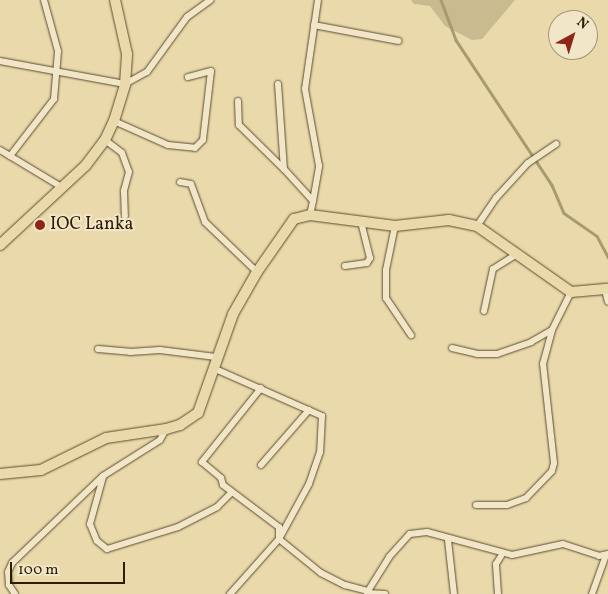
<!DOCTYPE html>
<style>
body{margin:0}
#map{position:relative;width:608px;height:594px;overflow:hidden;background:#eadaab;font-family:Vollkorn,serif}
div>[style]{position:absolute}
.green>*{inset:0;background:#caba8f}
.stream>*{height:2.5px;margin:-1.25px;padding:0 1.25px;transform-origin:1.25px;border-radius:1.25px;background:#aa9a72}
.roads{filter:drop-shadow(0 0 1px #5d4c2e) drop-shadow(0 0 1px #5d4c2e)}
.street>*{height:6px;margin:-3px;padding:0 3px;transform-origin:3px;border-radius:3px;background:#f1e7c8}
.primary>*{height:10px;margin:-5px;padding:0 5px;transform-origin:5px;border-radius:5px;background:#eadaab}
.dots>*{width:14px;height:14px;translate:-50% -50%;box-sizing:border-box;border:2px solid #f1e7c8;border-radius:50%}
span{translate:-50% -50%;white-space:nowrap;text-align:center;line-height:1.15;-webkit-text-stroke:4px #f1e7c8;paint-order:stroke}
.poi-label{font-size:18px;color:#2e1d04}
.left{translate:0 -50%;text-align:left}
.north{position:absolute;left:548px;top:10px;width:50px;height:50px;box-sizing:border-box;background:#f1e7c8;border:1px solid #a3967a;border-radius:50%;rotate:39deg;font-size:14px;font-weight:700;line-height:20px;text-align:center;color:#2e1d04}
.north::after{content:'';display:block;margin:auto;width:18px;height:22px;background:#8f2418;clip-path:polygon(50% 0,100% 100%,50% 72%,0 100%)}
.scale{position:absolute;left:10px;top:562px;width:115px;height:22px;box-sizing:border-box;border:2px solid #2e1d04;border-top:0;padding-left:6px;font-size:15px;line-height:18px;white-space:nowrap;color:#2e1d04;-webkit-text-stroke:4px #f1e7c8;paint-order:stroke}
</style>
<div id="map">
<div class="green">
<i style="clip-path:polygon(411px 0,515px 0,482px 39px,472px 40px,445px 26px,430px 6px,414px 4px)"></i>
</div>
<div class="stream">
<i style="left:441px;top:0;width:43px;rotate:69.4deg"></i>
<i style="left:456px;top:40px;width:174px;rotate:56.5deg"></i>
<i style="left:552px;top:185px;width:30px;rotate:67deg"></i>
<i style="left:564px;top:213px;width:40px;rotate:34.9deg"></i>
<i style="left:597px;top:236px;width:24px;rotate:62deg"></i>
</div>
<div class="roads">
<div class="street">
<i style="left:314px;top:25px;width:86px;rotate:10.7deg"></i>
<i style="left:0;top:61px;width:127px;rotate:10.4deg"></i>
<i style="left:125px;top:84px;width:25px;rotate:-29deg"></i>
<i style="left:147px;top:72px;width:68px;rotate:-54deg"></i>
<i style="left:187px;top:17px;width:29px;rotate:-36deg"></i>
<i style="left:278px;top:84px;width:85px;rotate:86deg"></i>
<i style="left:284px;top:169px;width:43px;rotate:47.8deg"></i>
<i style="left:313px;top:201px;width:14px;rotate:102deg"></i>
<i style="left:238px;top:101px;width:24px;rotate:88deg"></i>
<i style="left:239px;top:125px;width:63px;rotate:44.4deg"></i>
<i style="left:114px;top:121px;width:59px;rotate:24deg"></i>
<i style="left:168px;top:145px;width:27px;rotate:6deg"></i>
<i style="left:195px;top:148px;width:11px;rotate:-45deg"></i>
<i style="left:203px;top:140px;width:69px;rotate:-83.4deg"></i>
<i style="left:211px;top:71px;width:24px;rotate:165deg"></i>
<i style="left:105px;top:140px;width:21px;rotate:37deg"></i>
<i style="left:122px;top:153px;width:20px;rotate:70deg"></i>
<i style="left:129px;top:172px;width:20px;rotate:105deg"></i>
<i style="left:124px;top:191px;width:25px;rotate:88deg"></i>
<i style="left:0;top:150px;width:12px;rotate:31deg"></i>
<i style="left:10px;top:156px;width:72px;rotate:-52.3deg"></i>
<i style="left:54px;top:99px;width:48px;rotate:-85.2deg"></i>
<i style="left:58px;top:51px;width:53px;rotate:-105.4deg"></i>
<i style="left:10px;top:156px;width:62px;rotate:31.1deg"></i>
<i style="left:180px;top:182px;width:11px;rotate:10deg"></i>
<i style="left:191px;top:184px;width:40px;rotate:69.8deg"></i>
<i style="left:205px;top:222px;width:72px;rotate:43.9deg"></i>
<i style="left:313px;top:201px;width:36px;rotate:-80deg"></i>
<i style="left:319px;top:166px;width:78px;rotate:-100.3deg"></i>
<i style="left:305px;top:89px;width:90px;rotate:-81.7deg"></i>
<i style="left:395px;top:226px;width:45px;rotate:101.6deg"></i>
<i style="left:386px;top:270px;width:28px;rotate:90deg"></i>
<i style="left:386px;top:298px;width:45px;rotate:56deg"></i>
<i style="left:477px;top:226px;width:34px;rotate:-56deg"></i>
<i style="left:496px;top:198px;width:47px;rotate:-47.6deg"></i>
<i style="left:528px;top:163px;width:34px;rotate:-34deg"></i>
<i style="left:345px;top:266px;width:22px;rotate:-8deg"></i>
<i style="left:367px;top:263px;width:6px;rotate:-59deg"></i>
<i style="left:370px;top:258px;width:37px;rotate:-104deg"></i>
<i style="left:605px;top:290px;width:12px;rotate:76deg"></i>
<i style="left:484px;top:311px;width:43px;rotate:-77.9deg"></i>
<i style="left:493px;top:269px;width:28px;rotate:-32deg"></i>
<i style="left:452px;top:348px;width:26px;rotate:13deg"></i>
<i style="left:477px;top:354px;width:20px"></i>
<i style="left:497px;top:354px;width:36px;rotate:-19deg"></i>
<i style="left:531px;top:342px;width:24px;rotate:-30deg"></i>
<i style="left:98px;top:349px;width:32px;rotate:5deg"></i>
<i style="left:130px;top:352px;width:30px;rotate:-4deg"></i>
<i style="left:160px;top:350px;width:56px;rotate:7.1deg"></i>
<i style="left:213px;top:368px;width:119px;rotate:23.8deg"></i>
<i style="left:322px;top:416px;width:36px;rotate:93deg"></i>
<i style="left:320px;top:452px;width:34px;rotate:109deg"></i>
<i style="left:309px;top:484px;width:63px;rotate:118.6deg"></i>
<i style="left:279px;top:539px;width:74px;rotate:131.7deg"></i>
<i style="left:261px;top:388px;width:95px;rotate:128.6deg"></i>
<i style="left:202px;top:462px;width:25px;rotate:40deg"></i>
<i style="left:221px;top:478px;width:7px;rotate:74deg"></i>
<i style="left:223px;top:485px;width:70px;rotate:36.9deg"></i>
<i style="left:279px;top:527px;width:12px;rotate:90deg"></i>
<i style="left:279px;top:539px;width:54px;rotate:39deg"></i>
<i style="left:321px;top:573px;width:27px;rotate:27deg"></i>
<i style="left:345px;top:585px;width:24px;rotate:15deg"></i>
<i style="left:368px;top:591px;width:40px;rotate:-58deg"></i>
<i style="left:389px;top:557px;width:31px;rotate:-48deg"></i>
<i style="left:410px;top:534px;width:17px;rotate:-7deg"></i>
<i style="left:427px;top:532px;width:88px;rotate:15.1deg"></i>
<i style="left:512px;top:555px;width:52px;rotate:-12.2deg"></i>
<i style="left:563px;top:544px;width:38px;rotate:18deg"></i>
<i style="left:599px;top:556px;width:9px;rotate:-13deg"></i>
<i style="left:261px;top:465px;width:73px;rotate:-48.9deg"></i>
<i style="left:103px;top:477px;width:49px;rotate:105.5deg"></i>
<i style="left:90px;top:524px;width:18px;rotate:68deg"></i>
<i style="left:97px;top:541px;width:13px;rotate:39deg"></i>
<i style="left:107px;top:549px;width:74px;rotate:-17.2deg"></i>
<i style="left:178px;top:527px;width:44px;rotate:-27.1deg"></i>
<i style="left:217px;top:507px;width:20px;rotate:-45deg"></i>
<i style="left:476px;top:505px;width:31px"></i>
<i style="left:507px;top:505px;width:20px;rotate:-20deg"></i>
<i style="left:526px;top:498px;width:37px;rotate:-46deg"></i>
<i style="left:552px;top:471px;width:8px;rotate:-76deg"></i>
<i style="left:554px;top:463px;width:100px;rotate:-96.3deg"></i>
<i style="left:543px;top:364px;width:35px;rotate:-75deg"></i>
<i style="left:552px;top:330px;width:42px;rotate:-63.4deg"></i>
<i style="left:448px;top:540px;width:54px;rotate:83.7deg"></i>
<i style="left:367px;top:593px;width:18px;rotate:3deg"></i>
<i style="left:15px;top:594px;width:11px;rotate:-124deg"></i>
<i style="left:9px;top:585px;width:13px;rotate:-94deg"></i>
<i style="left:8px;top:572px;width:10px;rotate:-66deg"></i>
<i style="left:12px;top:563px;width:126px;rotate:-43.7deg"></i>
<i style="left:103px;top:476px;width:67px;rotate:-32.3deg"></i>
<i style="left:160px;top:440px;width:13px;rotate:-61deg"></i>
<i style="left:498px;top:594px;width:30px;rotate:-94deg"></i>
<i style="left:496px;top:564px;width:13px;rotate:-58deg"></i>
<i style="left:592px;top:594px;width:41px;rotate:-70.3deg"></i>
</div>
<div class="primary">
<i style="left:0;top:245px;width:117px;rotate:-42.9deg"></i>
<i style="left:86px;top:165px;width:31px;rotate:-53deg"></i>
<i style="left:105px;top:140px;width:21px;rotate:-65deg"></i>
<i style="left:114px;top:121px;width:39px;rotate:-73deg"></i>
<i style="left:125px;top:84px;width:30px;rotate:-86deg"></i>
<i style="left:127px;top:54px;width:55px;rotate:-102.5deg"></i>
<i style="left:0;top:474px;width:41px;rotate:-5.6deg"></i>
<i style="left:41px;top:470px;width:72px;rotate:-26.2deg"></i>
<i style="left:106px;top:438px;width:61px;rotate:-8.5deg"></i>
<i style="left:166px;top:429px;width:15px;rotate:-16deg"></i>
<i style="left:180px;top:425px;width:22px;rotate:-34deg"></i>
<i style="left:198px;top:413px;width:105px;rotate:-70.5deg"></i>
<i style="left:233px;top:314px;width:48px;rotate:-60.3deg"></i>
<i style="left:257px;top:272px;width:65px;rotate:-55.1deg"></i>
<i style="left:294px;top:219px;width:16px;rotate:-14deg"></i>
<i style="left:310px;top:215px;width:86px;rotate:7.4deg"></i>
<i style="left:395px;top:226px;width:54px;rotate:-6.3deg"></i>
<i style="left:449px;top:220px;width:29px;rotate:12deg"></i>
<i style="left:477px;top:226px;width:115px;rotate:35.1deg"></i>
<i style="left:571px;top:292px;width:37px;rotate:-5deg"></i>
</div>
</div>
<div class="dots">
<i style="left:40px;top:225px;background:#8f2418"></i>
</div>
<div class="poi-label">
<span class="left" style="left:50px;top:225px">IOC Lanka</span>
</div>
<div class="north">N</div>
<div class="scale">100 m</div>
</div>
